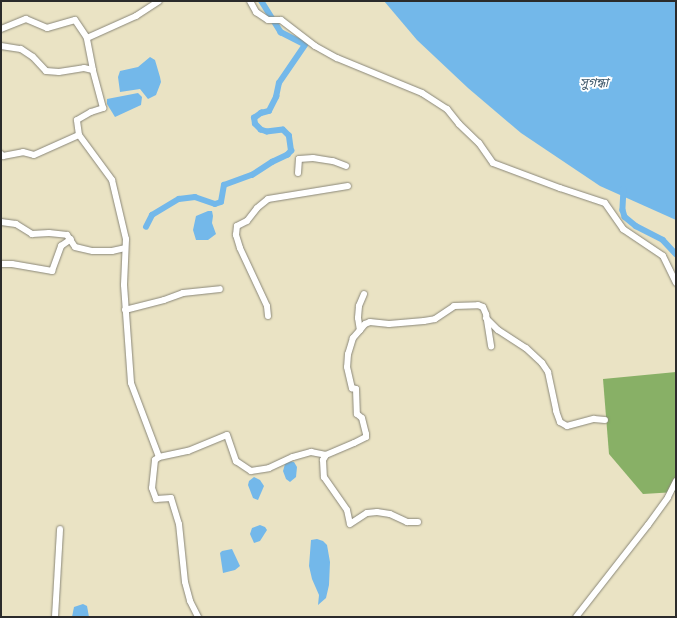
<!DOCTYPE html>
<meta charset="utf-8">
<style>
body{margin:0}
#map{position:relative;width:677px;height:618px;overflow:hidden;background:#eae3c4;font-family:"Comic Neue","Noto Sans Bengali",sans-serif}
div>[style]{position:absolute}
.forest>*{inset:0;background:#88b066}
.water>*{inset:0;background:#73b8ea}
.canal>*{height:5.5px;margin:-2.75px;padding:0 2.75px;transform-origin:2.75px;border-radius:2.75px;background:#73b8ea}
.roads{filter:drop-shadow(0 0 1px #8a8778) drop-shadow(0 0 1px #8a8778)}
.minor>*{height:6px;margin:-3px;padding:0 3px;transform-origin:3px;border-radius:3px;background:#fff}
span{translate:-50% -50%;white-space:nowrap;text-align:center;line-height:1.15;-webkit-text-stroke:3.5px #fff;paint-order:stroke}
.water-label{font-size:13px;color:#445c6e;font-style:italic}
.frame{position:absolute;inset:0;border:2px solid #2b2b2b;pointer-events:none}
</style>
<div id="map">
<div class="forest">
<i style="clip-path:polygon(676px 372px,676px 492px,643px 494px,609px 454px,603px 379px)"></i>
</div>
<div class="water">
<i style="clip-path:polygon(384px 1px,676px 1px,676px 220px,600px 186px,521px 133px,468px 88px,417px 40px)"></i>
<i style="clip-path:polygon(150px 57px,155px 60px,160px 77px,161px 82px,156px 95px,148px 99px,140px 89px,120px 92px,118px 77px,120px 71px,138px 67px)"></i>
<i style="clip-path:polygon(138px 93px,142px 97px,141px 105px,115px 117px,107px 104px,107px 99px)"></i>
<i style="clip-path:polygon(208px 211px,212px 211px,213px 216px,212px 223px,216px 234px,208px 240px,196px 240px,193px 230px,196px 216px)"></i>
<i style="clip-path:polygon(289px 461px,294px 462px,297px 467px,296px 477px,290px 482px,286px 479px,283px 471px,285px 464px)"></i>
<i style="clip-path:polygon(254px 477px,260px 480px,264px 486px,258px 500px,253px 498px,248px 485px,249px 481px)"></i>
<i style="clip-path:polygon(260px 525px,265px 527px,267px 530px,260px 541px,254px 543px,250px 534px,252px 528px)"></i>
<i style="clip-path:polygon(317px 539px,323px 541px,327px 545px,330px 562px,329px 585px,326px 598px,318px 605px,319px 595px,312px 579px,309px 566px,311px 540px)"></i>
<i style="clip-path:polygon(232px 549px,240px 566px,235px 570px,223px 573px,220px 553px,222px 551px)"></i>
<i style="clip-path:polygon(83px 604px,87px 606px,89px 617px,72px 617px,74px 607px)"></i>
</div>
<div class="canal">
<i style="left:624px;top:189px;width:21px;rotate:93deg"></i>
<i style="left:623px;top:210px;width:7px;rotate:74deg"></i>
<i style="left:625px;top:217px;width:14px;rotate:39deg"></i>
<i style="left:636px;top:226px;width:30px;rotate:27deg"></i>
<i style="left:663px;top:240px;width:19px;rotate:47deg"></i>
<i style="left:146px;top:227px;width:13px;rotate:-63deg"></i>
<i style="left:152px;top:215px;width:31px;rotate:-31deg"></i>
<i style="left:179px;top:199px;width:16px;rotate:-7deg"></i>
<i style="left:195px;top:197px;width:21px;rotate:19deg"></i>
<i style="left:215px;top:204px;width:6px;rotate:-18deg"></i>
<i style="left:221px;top:202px;width:17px;rotate:-80deg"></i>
<i style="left:224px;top:185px;width:30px;rotate:-20deg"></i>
<i style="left:252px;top:175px;width:24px;rotate:-33deg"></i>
<i style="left:272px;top:162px;width:17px;rotate:-25deg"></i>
<i style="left:287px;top:155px;width:6px;rotate:-45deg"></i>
<i style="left:291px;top:151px;width:15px;rotate:-98deg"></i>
<i style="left:289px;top:136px;width:8px;rotate:-135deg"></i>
<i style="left:283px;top:130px;width:16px;rotate:173deg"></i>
<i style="left:267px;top:132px;width:6px;rotate:-162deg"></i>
<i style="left:261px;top:130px;width:8px;rotate:-135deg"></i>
<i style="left:255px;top:124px;width:6px;rotate:-99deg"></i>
<i style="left:254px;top:118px;width:9px;rotate:-36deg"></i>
<i style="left:261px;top:113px;width:8px;rotate:-14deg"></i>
<i style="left:269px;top:111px;width:16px;rotate:-63deg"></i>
<i style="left:276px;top:97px;width:14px;rotate:-78deg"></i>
<i style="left:279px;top:83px;width:46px;rotate:-55.6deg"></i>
<i style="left:305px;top:45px;width:27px;rotate:-153deg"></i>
<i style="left:281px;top:33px;width:38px;rotate:-122deg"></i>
</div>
<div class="roads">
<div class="minor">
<i style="left:250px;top:1px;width:13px;rotate:61deg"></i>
<i style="left:256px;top:12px;width:14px;rotate:34deg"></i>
<i style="left:268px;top:20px;width:13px"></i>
<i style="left:281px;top:20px;width:43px;rotate:37.4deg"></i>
<i style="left:315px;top:46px;width:25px;rotate:29deg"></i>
<i style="left:337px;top:58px;width:92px;rotate:22.4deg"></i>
<i style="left:422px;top:93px;width:30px;rotate:33deg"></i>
<i style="left:447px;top:109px;width:19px;rotate:51deg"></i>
<i style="left:459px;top:124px;width:28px;rotate:44deg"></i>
<i style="left:479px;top:143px;width:24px;rotate:55deg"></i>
<i style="left:493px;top:163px;width:72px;rotate:20.5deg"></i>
<i style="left:560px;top:188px;width:47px;rotate:18.4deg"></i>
<i style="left:605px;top:203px;width:32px;rotate:55deg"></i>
<i style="left:623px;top:229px;width:48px;rotate:34deg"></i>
<i style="left:663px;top:256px;width:30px;rotate:64deg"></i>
<i style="left:1px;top:29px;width:27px;rotate:-22deg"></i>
<i style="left:26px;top:19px;width:23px;rotate:23deg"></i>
<i style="left:47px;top:28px;width:29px;rotate:-16deg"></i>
<i style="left:75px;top:20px;width:22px;rotate:56deg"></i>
<i style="left:87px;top:38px;width:54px;rotate:-24.2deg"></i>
<i style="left:136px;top:16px;width:27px;rotate:-33deg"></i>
<i style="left:1px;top:46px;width:20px;rotate:9deg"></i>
<i style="left:21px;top:49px;width:14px;rotate:34deg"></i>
<i style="left:33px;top:57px;width:19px;rotate:47deg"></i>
<i style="left:46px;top:71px;width:13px;rotate:4deg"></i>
<i style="left:59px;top:72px;width:25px;rotate:-9deg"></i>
<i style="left:84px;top:68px;width:9px;rotate:13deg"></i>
<i style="left:79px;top:135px;width:15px;rotate:-98deg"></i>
<i style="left:77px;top:120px;width:16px;rotate:-30deg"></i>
<i style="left:91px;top:112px;width:13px;rotate:-18deg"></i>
<i style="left:103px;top:108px;width:39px;rotate:-105deg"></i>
<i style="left:93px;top:70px;width:33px;rotate:-101deg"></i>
<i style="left:1px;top:154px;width:3px;rotate:45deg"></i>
<i style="left:3px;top:156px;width:20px;rotate:-11deg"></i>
<i style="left:23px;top:152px;width:11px;rotate:15deg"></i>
<i style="left:34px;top:155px;width:49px;rotate:-24deg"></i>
<i style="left:79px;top:135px;width:56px;rotate:53.7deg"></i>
<i style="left:112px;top:180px;width:61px;rotate:76.7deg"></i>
<i style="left:126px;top:239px;width:46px;rotate:92.5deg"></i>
<i style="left:124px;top:285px;width:98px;rotate:85.9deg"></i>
<i style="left:131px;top:383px;width:79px;rotate:69.3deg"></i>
<i style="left:159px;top:457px;width:30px;rotate:-12deg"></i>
<i style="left:188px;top:451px;width:42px;rotate:-22.3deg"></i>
<i style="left:227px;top:435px;width:28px;rotate:71deg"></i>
<i style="left:236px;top:461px;width:18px;rotate:34deg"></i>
<i style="left:251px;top:471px;width:18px;rotate:-9deg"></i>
<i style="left:269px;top:468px;width:26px;rotate:-25deg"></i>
<i style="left:293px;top:457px;width:19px;rotate:-16deg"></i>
<i style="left:311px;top:452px;width:15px;rotate:11deg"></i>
<i style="left:298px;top:173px;width:14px;rotate:-86deg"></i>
<i style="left:299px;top:159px;width:14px;rotate:-4deg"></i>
<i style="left:313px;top:158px;width:20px;rotate:9deg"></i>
<i style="left:333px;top:161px;width:14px;rotate:21deg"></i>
<i style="left:1px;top:222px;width:15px;rotate:8deg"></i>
<i style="left:16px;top:224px;width:19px;rotate:32deg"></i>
<i style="left:32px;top:234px;width:17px;rotate:-3deg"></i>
<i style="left:49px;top:233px;width:18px;rotate:6deg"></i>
<i style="left:67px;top:235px;width:14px;rotate:56deg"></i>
<i style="left:75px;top:247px;width:18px;rotate:13deg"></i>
<i style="left:93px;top:251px;width:19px"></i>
<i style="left:112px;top:251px;width:13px;rotate:-13deg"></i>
<i style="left:1px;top:264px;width:11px"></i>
<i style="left:12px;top:264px;width:41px;rotate:9.9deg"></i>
<i style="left:52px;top:271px;width:27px;rotate:-70deg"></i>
<i style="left:61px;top:246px;width:12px;rotate:-35deg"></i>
<i style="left:364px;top:294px;width:13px;rotate:113deg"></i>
<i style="left:359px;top:306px;width:12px;rotate:95deg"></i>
<i style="left:358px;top:318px;width:12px;rotate:81deg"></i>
<i style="left:360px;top:330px;width:11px;rotate:131deg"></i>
<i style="left:353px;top:338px;width:17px;rotate:107deg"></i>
<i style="left:348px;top:354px;width:13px;rotate:94deg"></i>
<i style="left:347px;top:367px;width:22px;rotate:77deg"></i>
<i style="left:352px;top:388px;width:4px;rotate:14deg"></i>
<i style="left:356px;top:389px;width:25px;rotate:88deg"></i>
<i style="left:357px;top:414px;width:6px;rotate:39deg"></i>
<i style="left:362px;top:418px;width:16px;rotate:76deg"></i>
<i style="left:366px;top:434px;width:3px;rotate:90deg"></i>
<i style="left:366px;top:437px;width:13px;rotate:153deg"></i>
<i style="left:354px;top:443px;width:30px;rotate:157deg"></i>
<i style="left:326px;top:455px;width:6px;rotate:121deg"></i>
<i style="left:323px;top:460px;width:17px;rotate:87deg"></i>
<i style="left:324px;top:477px;width:40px;rotate:55.1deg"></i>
<i style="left:347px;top:510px;width:14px;rotate:78deg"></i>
<i style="left:350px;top:524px;width:20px;rotate:-33deg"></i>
<i style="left:367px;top:513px;width:10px;rotate:-6deg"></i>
<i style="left:377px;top:512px;width:13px;rotate:9deg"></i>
<i style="left:390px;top:514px;width:19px;rotate:25deg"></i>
<i style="left:407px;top:522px;width:11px"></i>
<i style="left:125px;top:310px;width:40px;rotate:-14.4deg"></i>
<i style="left:164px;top:300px;width:20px;rotate:-20deg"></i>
<i style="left:183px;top:293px;width:37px;rotate:-6deg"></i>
<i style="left:268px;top:316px;width:10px;rotate:-96deg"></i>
<i style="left:267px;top:306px;width:64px;rotate:-115deg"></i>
<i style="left:240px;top:248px;width:14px;rotate:-107deg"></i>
<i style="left:236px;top:235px;width:9px;rotate:-84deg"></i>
<i style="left:237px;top:226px;width:11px;rotate:-27deg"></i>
<i style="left:247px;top:221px;width:16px;rotate:-52deg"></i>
<i style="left:257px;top:208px;width:14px;rotate:-39deg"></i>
<i style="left:268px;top:199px;width:81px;rotate:-9.2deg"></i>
<i style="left:486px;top:318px;width:17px;rotate:45deg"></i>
<i style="left:498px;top:330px;width:33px;rotate:33deg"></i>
<i style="left:526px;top:348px;width:22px;rotate:43deg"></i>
<i style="left:542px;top:363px;width:11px;rotate:56deg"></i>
<i style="left:548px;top:372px;width:40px;rotate:78deg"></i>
<i style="left:556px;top:411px;width:12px;rotate:70deg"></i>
<i style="left:560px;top:422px;width:8px;rotate:30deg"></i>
<i style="left:567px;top:426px;width:28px;rotate:-15deg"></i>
<i style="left:594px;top:419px;width:11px;rotate:5deg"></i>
<i style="left:360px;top:330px;width:8px;rotate:-50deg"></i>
<i style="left:365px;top:324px;width:5px;rotate:-22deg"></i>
<i style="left:370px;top:322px;width:19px;rotate:6deg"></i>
<i style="left:389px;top:324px;width:35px;rotate:-5deg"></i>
<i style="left:424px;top:321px;width:11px;rotate:-10deg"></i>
<i style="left:435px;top:319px;width:23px;rotate:-34deg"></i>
<i style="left:454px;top:306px;width:24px;rotate:-2deg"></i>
<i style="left:478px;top:305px;width:5px;rotate:22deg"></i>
<i style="left:483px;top:307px;width:8px;rotate:67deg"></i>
<i style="left:486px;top:314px;width:33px;rotate:81deg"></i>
<i style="left:159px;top:457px;width:5px;rotate:143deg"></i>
<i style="left:155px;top:460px;width:28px;rotate:96deg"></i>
<i style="left:152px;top:488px;width:12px;rotate:70deg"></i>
<i style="left:156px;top:499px;width:15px;rotate:-4deg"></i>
<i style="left:171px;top:498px;width:27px;rotate:73deg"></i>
<i style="left:179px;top:524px;width:58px;rotate:84.1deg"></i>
<i style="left:185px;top:582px;width:20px;rotate:75deg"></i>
<i style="left:190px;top:601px;width:18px;rotate:63deg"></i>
<i style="left:55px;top:617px;width:88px;rotate:-86.7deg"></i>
<i style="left:576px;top:617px;width:117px;rotate:-52deg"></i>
<i style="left:648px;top:525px;width:34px;rotate:-54deg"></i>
<i style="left:668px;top:497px;width:18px;rotate:-63deg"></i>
</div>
</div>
<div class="water-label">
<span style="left:594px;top:83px">সুগন্ধা</span>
</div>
<div class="frame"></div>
</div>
